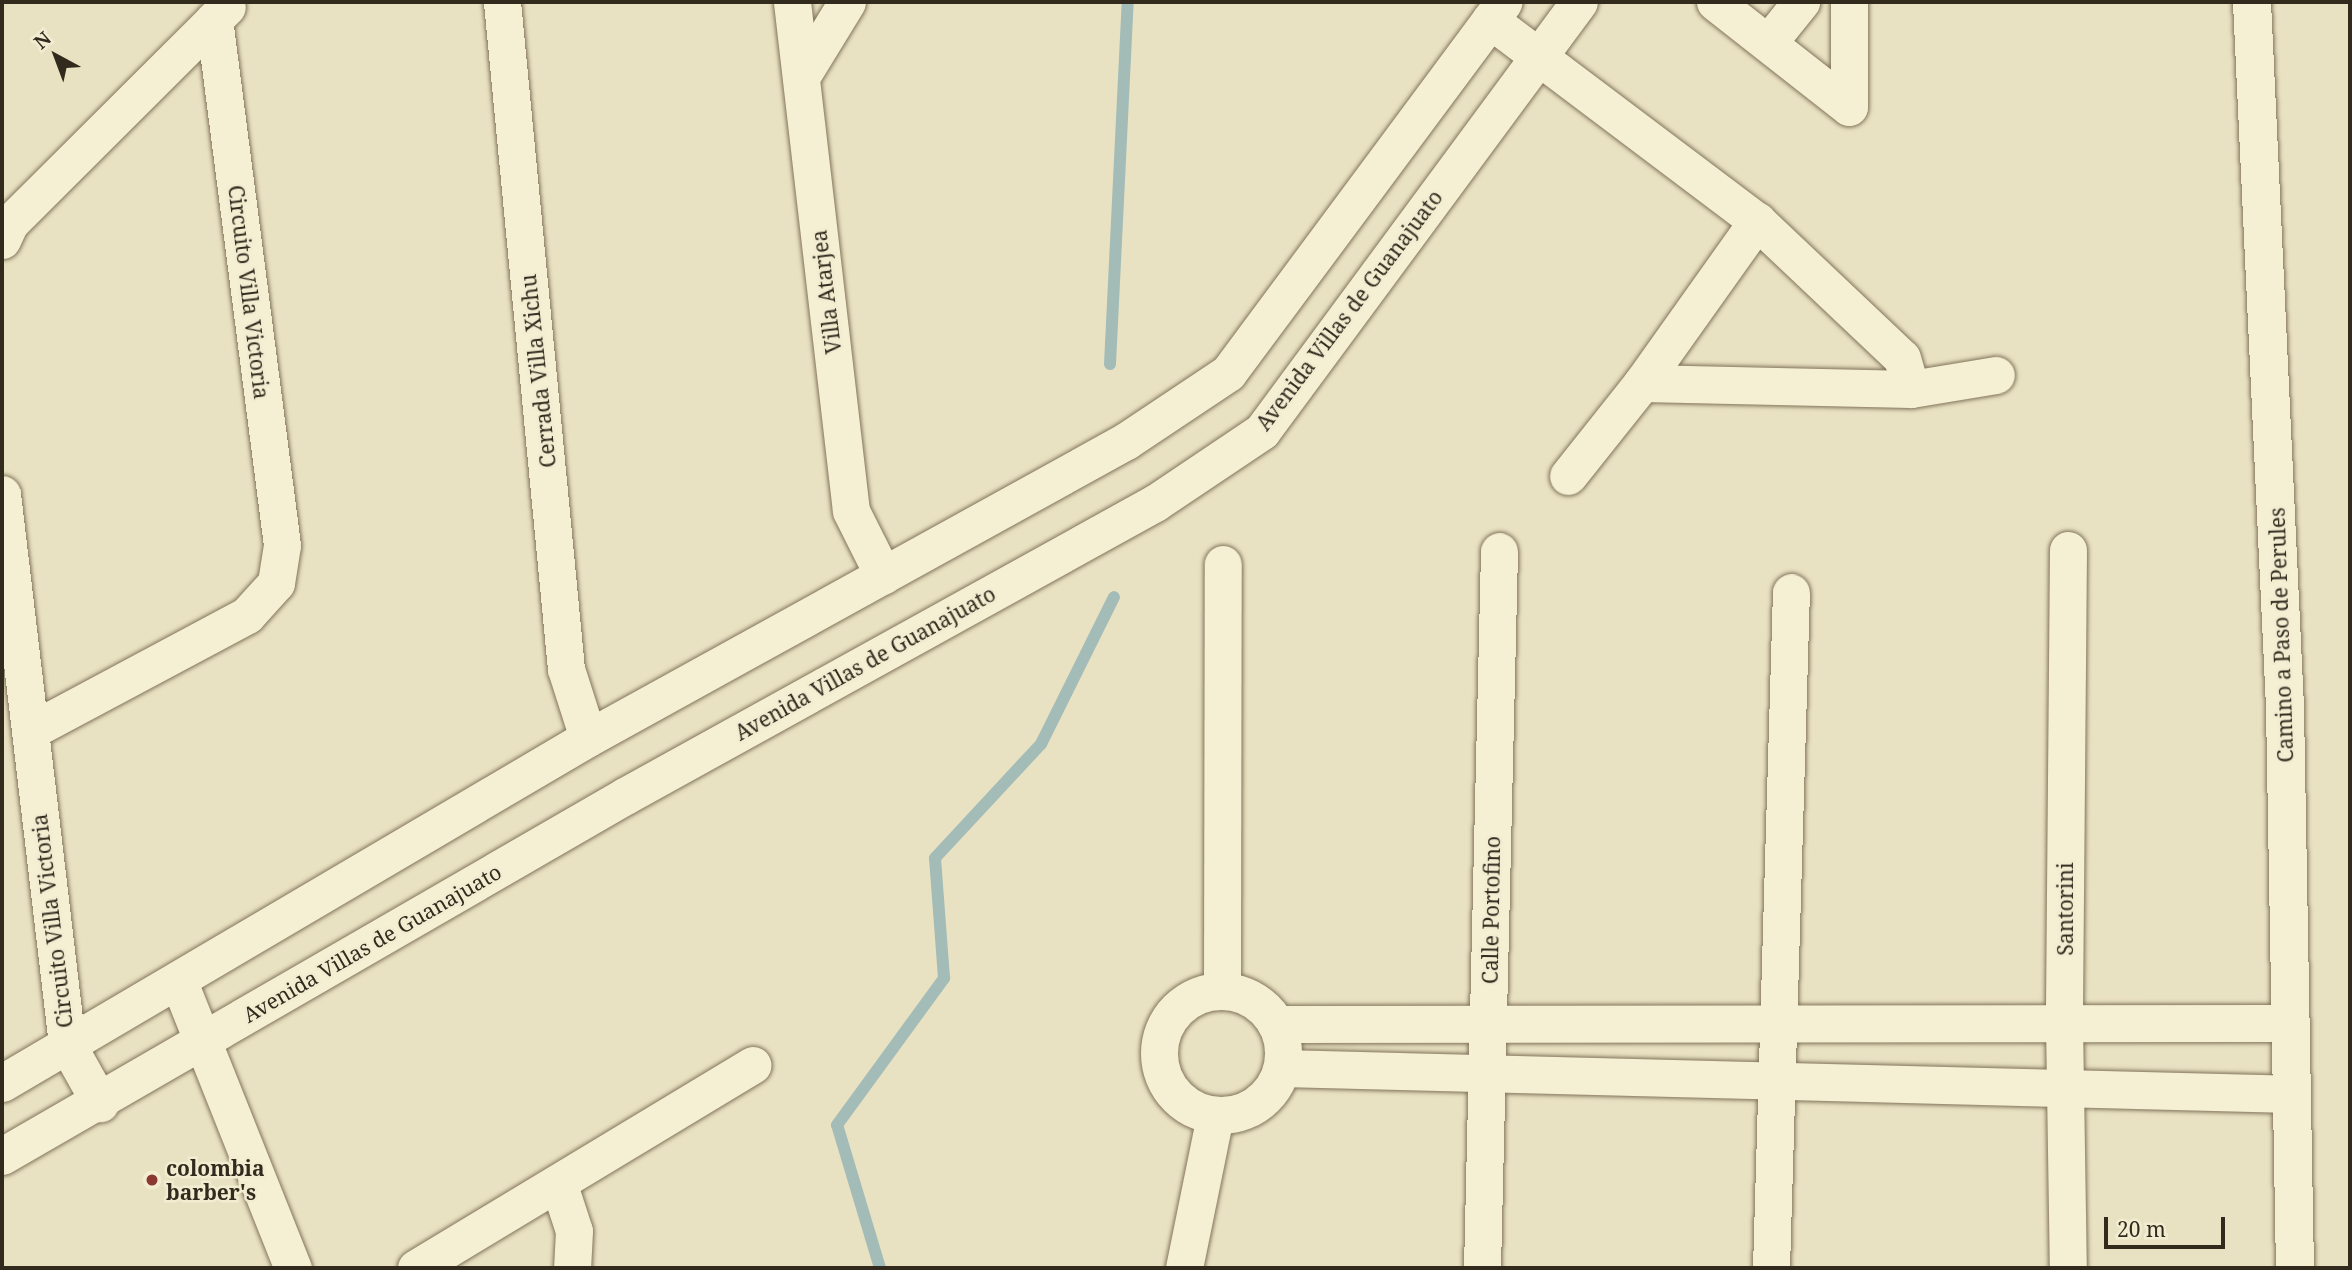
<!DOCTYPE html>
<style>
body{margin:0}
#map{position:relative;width:2352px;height:1270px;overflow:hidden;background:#e9e2c2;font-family:"Noto Serif",serif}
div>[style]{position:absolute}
.stream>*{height:12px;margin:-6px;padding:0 6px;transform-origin:6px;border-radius:6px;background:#a4bcb8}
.roads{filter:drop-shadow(0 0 2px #82745b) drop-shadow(0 0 2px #82745b)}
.minor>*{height:37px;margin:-18.5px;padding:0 18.5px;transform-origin:18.5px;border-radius:18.5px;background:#f5efd4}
.minor>.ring{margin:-18.5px;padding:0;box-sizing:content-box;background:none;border:37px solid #f5efd4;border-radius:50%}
.tertiary>*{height:38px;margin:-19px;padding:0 19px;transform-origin:19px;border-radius:19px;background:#f5efd4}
.dots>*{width:19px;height:19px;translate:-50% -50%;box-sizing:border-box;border:4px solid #f2ecd1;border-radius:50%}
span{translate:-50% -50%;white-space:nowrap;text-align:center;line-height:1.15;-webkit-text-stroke:5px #f2ecd1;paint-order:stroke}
.street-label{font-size:21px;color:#332a1e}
.poi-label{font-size:21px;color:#332a1e;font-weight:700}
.left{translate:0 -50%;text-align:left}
.frame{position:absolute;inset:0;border:4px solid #332a1e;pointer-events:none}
.north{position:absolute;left:21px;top:21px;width:70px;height:70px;-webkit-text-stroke:5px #f2ecd1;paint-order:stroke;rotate:319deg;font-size:19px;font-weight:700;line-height:28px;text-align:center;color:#332a1e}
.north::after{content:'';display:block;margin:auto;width:24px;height:32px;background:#332a1e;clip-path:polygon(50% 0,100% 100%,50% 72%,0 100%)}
.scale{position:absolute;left:2104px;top:1217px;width:121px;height:32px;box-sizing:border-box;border:4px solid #332a1e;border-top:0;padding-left:9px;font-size:21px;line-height:24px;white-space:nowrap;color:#332a1e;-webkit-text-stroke:5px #f2ecd1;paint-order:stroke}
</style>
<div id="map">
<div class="stream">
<i style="left:1110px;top:364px;width:362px;rotate:-87.2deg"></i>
<i style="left:880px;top:1268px;width:149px;rotate:-106.7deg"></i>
<i style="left:837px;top:1125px;width:182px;rotate:-53.9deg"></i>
<i style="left:944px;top:978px;width:120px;rotate:-94.3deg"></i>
<i style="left:935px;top:858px;width:156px;rotate:-47.1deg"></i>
<i style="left:1041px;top:744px;width:164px;rotate:-63.6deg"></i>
</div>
<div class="roads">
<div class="minor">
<i style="left:502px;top:2px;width:670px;rotate:84.52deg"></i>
<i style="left:566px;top:669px;width:72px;rotate:72.3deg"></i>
<i style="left:792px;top:2px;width:512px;rotate:83.39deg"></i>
<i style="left:851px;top:511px;width:72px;rotate:63.4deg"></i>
<i style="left:1715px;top:2px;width:170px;rotate:38.1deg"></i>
<i style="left:1849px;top:107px;width:105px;rotate:-90deg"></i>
<i style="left:1490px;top:20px;width:334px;rotate:37deg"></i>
<i style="left:1757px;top:221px;width:199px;rotate:43.4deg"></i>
<i style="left:1902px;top:358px;width:32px;rotate:74deg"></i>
<i style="left:1911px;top:389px;width:269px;rotate:-178.7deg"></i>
<i style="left:1768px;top:43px;width:53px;rotate:-51.2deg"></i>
<i style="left:801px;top:77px;width:88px;rotate:-58.5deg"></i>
<i style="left:2px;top:240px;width:19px;rotate:-65deg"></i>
<i style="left:10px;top:223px;width:306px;rotate:-44.9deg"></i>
<i style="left:1911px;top:389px;width:86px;rotate:-9.4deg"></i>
<i style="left:1568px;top:476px;width:119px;rotate:-51.5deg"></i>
<i style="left:1642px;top:383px;width:199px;rotate:-54.6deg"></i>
<i style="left:2px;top:494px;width:554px;rotate:83.26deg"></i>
<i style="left:67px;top:1044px;width:68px;rotate:60.8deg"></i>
<i style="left:2068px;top:550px;width:473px;rotate:90.5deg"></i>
<i style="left:2064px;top:1023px;width:245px;rotate:89.1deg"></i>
<i style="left:30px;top:731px;width:246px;rotate:-28.1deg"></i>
<i style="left:247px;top:615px;width:43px;rotate:-47.8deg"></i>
<i style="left:276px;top:583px;width:38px;rotate:-81deg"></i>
<i style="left:282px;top:545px;width:530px;rotate:-97.37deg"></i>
<i style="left:179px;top:982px;width:308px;rotate:68.3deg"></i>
<i style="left:1222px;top:989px;width:425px;rotate:-89.9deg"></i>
<i class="ring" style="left:1159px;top:991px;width:87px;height:87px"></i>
<i style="left:1278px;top:1024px;width:1012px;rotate:-0.06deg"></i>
<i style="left:1282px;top:1068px;width:1010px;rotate:1.47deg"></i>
<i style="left:2px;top:1083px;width:680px;rotate:-30.49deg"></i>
<i style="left:588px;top:738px;width:615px;rotate:-28.9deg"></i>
<i style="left:1126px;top:441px;width:123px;rotate:-33.7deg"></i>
<i style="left:1228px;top:373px;width:462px;rotate:-53.4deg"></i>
<i style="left:2px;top:1156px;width:720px;rotate:-30.02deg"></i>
<i style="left:625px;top:796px;width:606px;rotate:-28.94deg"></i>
<i style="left:1155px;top:503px;width:129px;rotate:-33.9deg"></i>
<i style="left:1262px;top:431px;width:533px;rotate:-53.54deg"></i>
<i style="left:559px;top:1185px;width:48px;rotate:71.9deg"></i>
<i style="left:574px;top:1231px;width:37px;rotate:93deg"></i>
<i style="left:416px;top:1268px;width:393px;rotate:-31.1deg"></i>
<i style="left:1184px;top:1268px;width:155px;rotate:-78.5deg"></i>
<i style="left:1482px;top:1268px;width:717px;rotate:-88.64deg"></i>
<i style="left:1771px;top:1268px;width:676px;rotate:-88.31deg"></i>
</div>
<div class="tertiary">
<i style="left:2252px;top:2px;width:707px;rotate:87.32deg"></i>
<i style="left:2285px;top:708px;width:560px;rotate:88.98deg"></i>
</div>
</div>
<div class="dots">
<i style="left:152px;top:1180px;background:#8b3930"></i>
</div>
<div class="street-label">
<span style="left:249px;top:292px;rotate:83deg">Circuito Villa Victoria</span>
<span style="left:826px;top:292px;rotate:-97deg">Villa Atarjea</span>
<span style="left:1349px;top:310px;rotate:-53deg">Avenida Villas de Guanajuato</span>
<span style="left:538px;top:371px;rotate:-96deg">Cerrada Villa Xichu</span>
<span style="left:2281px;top:635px;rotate:-92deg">Camino a Paso de Perules</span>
<span style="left:865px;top:663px;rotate:-29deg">Avenida Villas de Guanajuato</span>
<span style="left:2065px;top:909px;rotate:-90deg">Santorini</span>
<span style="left:1491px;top:910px;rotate:-89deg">Calle Portofino</span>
<span style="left:52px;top:921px;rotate:-97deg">Circuito Villa Victoria</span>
<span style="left:372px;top:943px;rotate:-30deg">Avenida Villas de Guanajuato</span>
</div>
<div class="poi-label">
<span class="left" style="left:166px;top:1180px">colombia<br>barber's</span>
</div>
<div class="frame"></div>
<div class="north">N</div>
<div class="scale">20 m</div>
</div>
